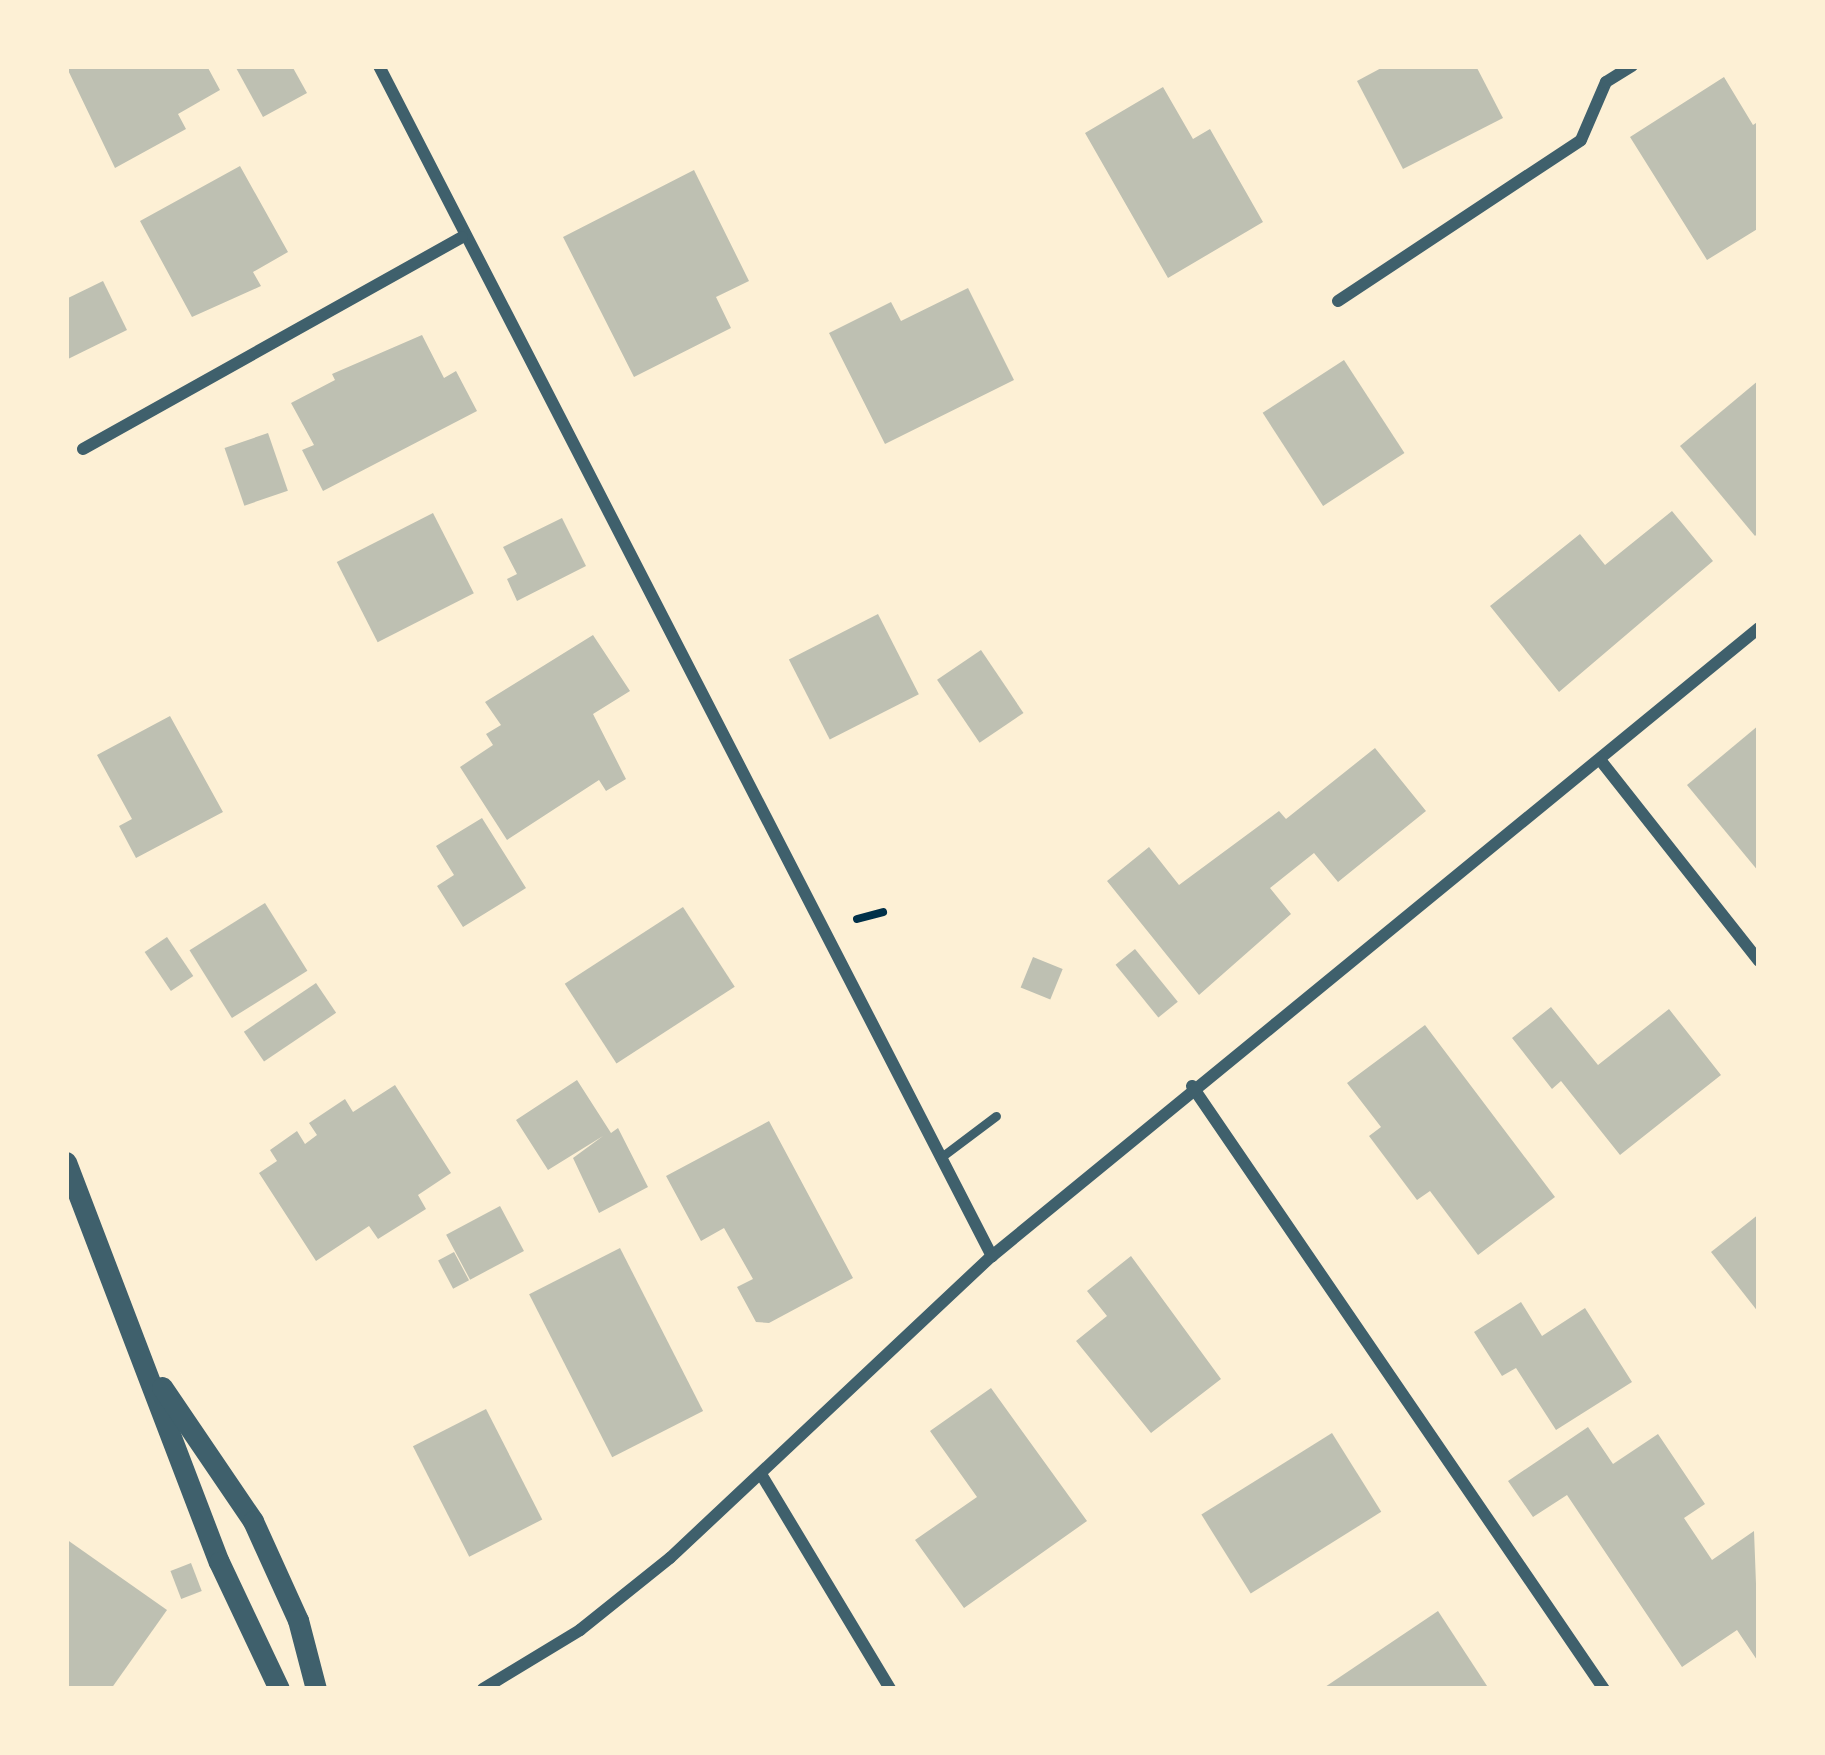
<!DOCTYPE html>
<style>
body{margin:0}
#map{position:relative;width:1825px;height:1755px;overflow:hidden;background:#fdf0d5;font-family:Inter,sans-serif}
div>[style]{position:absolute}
.building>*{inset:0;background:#bec0b2;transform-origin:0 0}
.path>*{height:8px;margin:-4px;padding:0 4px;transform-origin:4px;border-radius:4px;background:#003049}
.service>*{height:9px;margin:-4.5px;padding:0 4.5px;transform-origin:4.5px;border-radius:4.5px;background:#3f606c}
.minor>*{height:12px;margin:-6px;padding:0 6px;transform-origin:6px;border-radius:6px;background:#3f606c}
.tertiary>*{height:21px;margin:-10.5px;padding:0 10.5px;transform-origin:10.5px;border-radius:10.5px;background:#3f606c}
span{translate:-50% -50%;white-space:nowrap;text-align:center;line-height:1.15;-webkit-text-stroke:12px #fdf0d5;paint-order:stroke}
.frame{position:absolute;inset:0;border:69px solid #fdf0d5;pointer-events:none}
</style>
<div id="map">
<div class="building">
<i style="clip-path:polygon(66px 66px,207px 66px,220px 90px,178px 114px,186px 129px,115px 168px)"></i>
<i style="clip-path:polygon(235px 66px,292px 66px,307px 93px,263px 117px)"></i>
<i style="clip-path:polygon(1385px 66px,1476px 66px,1503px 118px,1403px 169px,1357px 81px)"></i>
<i style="clip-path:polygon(1724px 77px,1753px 125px,1759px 121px,1759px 228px,1707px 260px,1630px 137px)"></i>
<i style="clip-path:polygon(1163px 87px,1193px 139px,1210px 129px,1263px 222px,1168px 278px,1085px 133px)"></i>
<i style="clip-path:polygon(240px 166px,288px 252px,253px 272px,261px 286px,192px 317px,140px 221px)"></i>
<i style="clip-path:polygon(694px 170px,749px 281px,716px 297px,731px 328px,634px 377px,563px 237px)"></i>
<i style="clip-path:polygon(103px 281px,127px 330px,66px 360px,66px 299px)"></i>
<i style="clip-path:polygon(968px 288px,1014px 380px,885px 444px,829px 333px,891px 302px,901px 321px)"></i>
<i style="clip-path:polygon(422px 335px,444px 378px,456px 371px,477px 411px,323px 491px,302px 450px,314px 445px,291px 403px,335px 380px,332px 374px)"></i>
<i style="left:1344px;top:360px;width:111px;height:97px;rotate:57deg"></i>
<i style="clip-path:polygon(1759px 380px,1759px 532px,1755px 536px,1680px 446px)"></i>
<i style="left:268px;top:433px;width:61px;height:46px;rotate:71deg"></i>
<i style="clip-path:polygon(1672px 511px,1713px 561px,1559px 692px,1490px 606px,1580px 534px,1605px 565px)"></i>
<i style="left:433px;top:513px;width:90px;height:108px;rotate:63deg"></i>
<i style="clip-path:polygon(562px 518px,586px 566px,517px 601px,507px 579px,517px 574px,503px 547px)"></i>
<i style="left:878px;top:614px;width:90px;height:100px;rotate:63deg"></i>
<i style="clip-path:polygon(593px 635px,630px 691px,593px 714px,626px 779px,606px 791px,599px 780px,507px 840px,460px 767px,493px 745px,486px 734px,501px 725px,485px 702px)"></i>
<i style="left:981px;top:650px;width:76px;height:53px;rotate:56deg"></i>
<i style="clip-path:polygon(170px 716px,223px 812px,136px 858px,119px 826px,132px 819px,97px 755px)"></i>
<i style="clip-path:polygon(1759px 725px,1759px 872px,1687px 785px)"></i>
<i style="clip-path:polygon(1375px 748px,1426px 811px,1338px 882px,1314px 853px,1270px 888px,1291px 914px,1199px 995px,1107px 881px,1149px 847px,1179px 885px,1279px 811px,1286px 819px)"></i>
<i style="clip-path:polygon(482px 818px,526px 888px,463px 927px,437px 886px,454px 875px,436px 846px)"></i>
<i style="left:265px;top:903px;width:80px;height:89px;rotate:58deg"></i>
<i style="left:683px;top:907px;width:95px;height:141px;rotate:57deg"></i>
<i style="left:167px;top:937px;width:47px;height:27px;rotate:56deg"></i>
<i style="left:1135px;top:949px;width:68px;height:25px;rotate:51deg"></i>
<i style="left:1033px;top:957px;width:32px;height:33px;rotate:22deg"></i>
<i style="left:316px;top:983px;width:36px;height:87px;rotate:56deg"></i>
<i style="clip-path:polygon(1551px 1007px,1598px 1065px,1669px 1009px,1721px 1075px,1620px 1155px,1561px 1081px,1552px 1089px,1512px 1038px)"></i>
<i style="clip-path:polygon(1425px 1025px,1555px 1197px,1478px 1255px,1430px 1191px,1417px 1200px,1369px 1136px,1381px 1127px,1347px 1083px)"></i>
<i style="clip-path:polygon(577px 1080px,611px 1133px,618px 1128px,648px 1187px,599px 1213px,573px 1158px,603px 1136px,548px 1170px,516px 1120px)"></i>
<i style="clip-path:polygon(395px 1085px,451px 1173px,418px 1195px,426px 1209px,378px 1239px,369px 1226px,316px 1261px,259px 1173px,277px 1161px,270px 1150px,297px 1131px,305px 1144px,317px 1135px,309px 1123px,345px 1099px,353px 1112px)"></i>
<i style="clip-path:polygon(769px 1121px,853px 1278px,769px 1323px,756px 1322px,737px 1287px,753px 1279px,724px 1228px,701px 1241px,666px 1176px)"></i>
<i style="left:500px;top:1206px;width:51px;height:61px;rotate:62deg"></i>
<i style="clip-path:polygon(1759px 1214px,1759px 1313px,1711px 1252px)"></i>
<i style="left:620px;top:1248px;width:183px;height:102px;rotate:63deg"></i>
<i style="left:454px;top:1252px;width:32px;height:18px;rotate:62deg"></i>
<i style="clip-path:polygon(1131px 1256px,1221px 1379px,1151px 1433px,1076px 1341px,1107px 1316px,1087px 1291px)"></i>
<i style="clip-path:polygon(1521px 1302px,1542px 1336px,1585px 1308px,1632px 1382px,1556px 1430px,1516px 1368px,1502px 1376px,1474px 1332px)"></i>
<i style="clip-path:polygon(991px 1388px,1087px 1521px,964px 1608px,915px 1540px,977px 1497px,930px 1431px)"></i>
<i style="left:486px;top:1409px;width:124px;height:82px;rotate:63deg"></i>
<i style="clip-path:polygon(1588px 1427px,1613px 1464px,1658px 1434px,1705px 1504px,1684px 1518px,1712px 1560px,1754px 1531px,1759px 1663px,1737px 1630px,1682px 1667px,1567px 1495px,1533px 1517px,1508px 1481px)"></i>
<i style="left:1332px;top:1433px;width:93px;height:154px;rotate:58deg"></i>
<i style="clip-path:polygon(66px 1539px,167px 1610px,111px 1689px,66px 1689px)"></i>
<i style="left:191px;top:1563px;width:30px;height:22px;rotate:69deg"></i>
<i style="clip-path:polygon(1438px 1611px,1489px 1689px,1322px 1689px)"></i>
</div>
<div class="path">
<i style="left:857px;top:919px;width:27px;rotate:-15deg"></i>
</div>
<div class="service">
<i style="left:940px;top:1158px;width:70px;rotate:-36.9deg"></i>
</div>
<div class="minor">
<i style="left:379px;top:66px;width:1339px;rotate:62.75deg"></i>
<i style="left:1338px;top:301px;width:291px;rotate:-33.5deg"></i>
<i style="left:1581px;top:140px;width:63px;rotate:-66.7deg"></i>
<i style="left:1606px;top:82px;width:31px;rotate:-32deg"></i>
<i style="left:83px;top:449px;width:434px;rotate:-29.2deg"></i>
<i style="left:1601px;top:761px;width:255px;rotate:51.7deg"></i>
<i style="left:1192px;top:1086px;width:730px;rotate:55.66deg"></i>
<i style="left:761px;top:1474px;width:251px;rotate:59deg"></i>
<i style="left:483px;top:1689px;width:114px;rotate:-31.3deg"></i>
<i style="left:580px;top:1630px;width:115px;rotate:-38.7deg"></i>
<i style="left:670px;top:1558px;width:441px;rotate:-43.2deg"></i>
<i style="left:992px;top:1256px;width:991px;rotate:-39.31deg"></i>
</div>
<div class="tertiary">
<i style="left:66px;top:1162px;width:428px;rotate:69.1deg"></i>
<i style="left:219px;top:1562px;width:140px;rotate:64.7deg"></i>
<i style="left:162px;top:1387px;width:162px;rotate:55.8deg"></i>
<i style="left:253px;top:1521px;width:109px;rotate:65.6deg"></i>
<i style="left:298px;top:1620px;width:71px;rotate:75.4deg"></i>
</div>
<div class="frame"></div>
</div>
